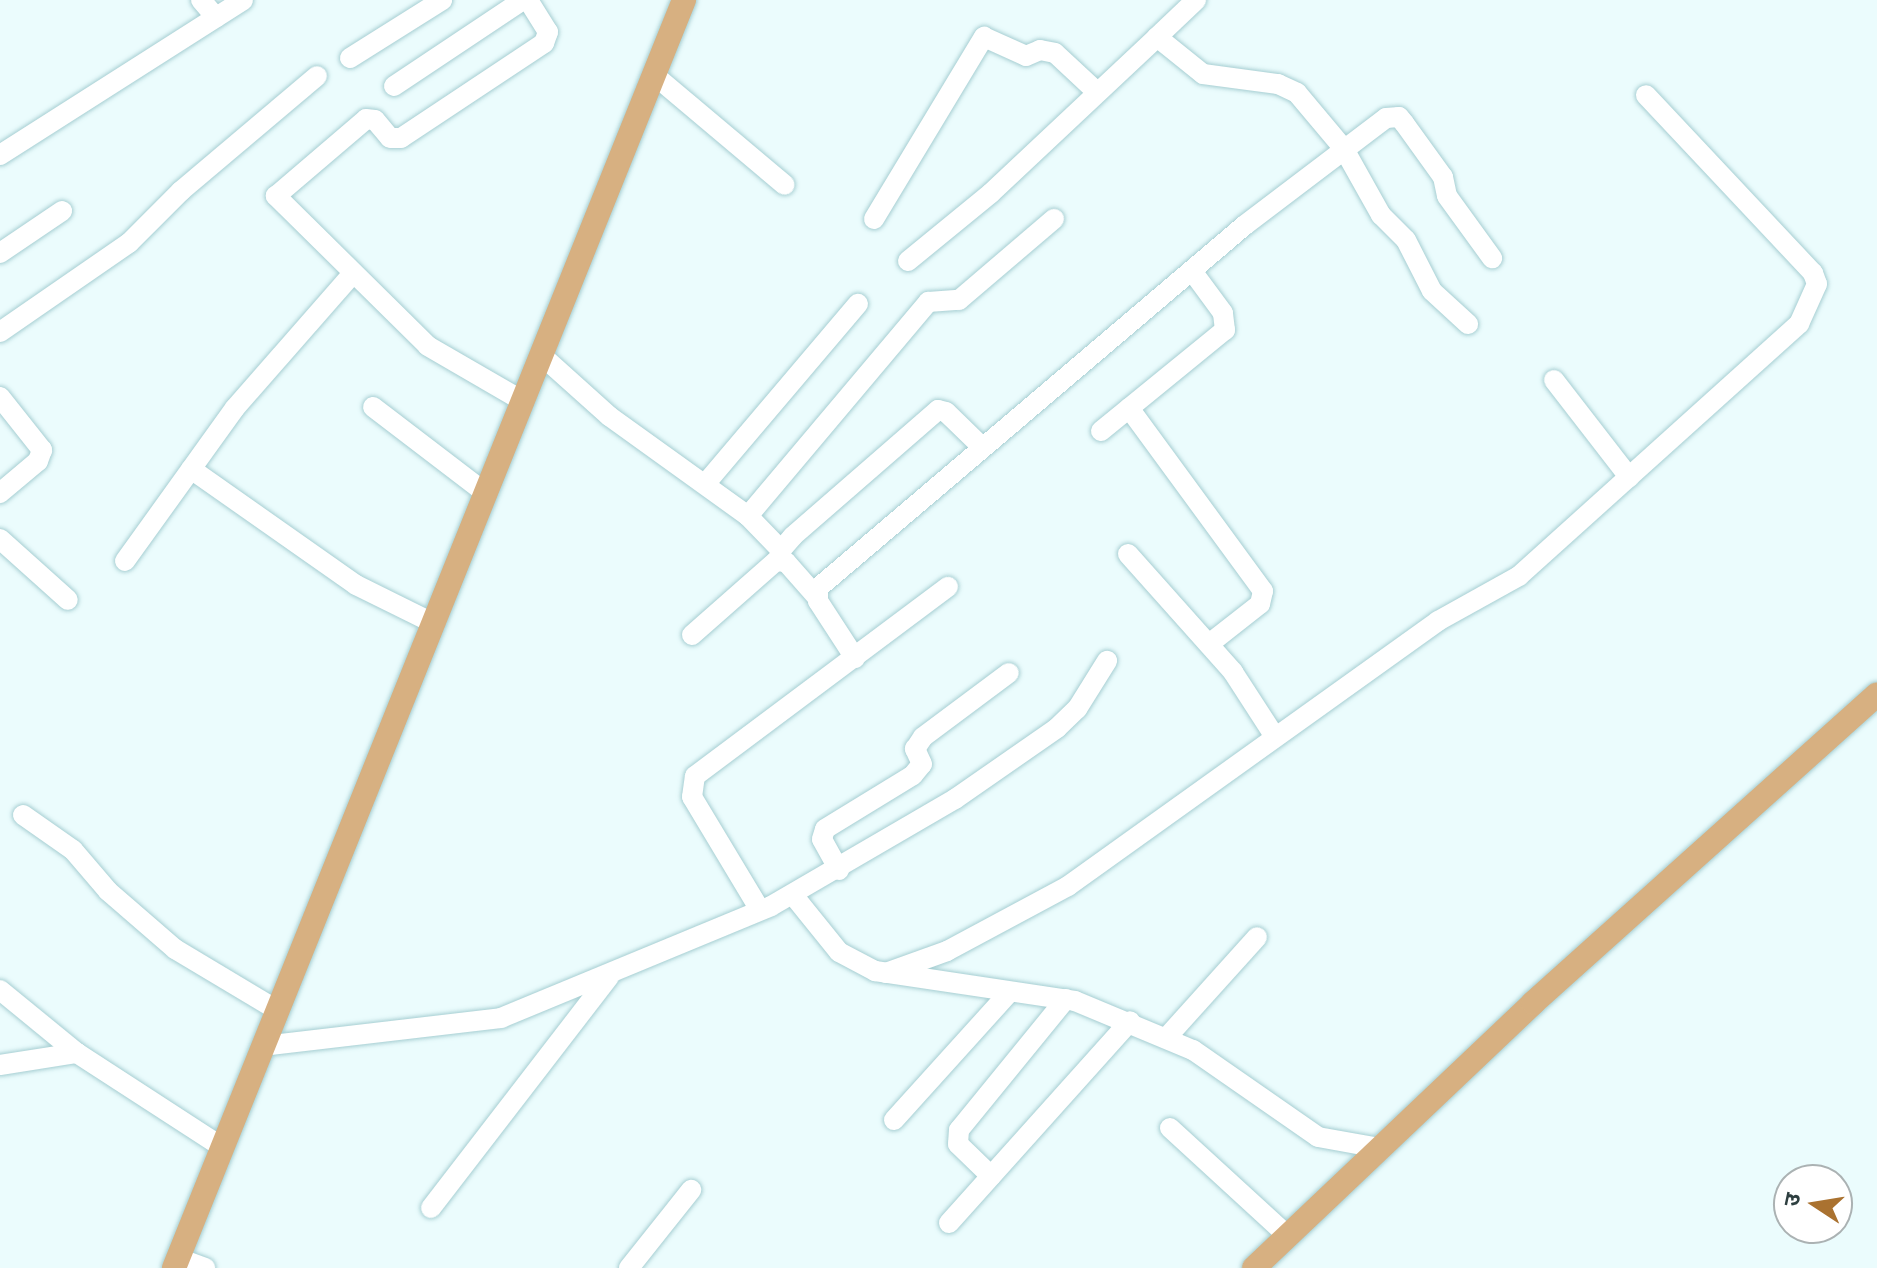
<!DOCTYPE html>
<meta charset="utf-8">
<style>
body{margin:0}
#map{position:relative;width:1877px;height:1268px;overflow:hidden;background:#ebfcfd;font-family:"Archivo Narrow","Noto Sans Devanagari",sans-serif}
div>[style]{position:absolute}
.roads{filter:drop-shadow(0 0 2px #a6ced2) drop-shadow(0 0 2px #a6ced2)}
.minor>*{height:20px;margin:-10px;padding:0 10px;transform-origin:10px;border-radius:10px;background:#fff}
.major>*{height:24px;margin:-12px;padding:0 12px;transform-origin:12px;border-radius:12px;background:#d7b081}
span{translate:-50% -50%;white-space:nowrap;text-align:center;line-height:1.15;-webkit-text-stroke:8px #fff;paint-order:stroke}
.north{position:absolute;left:1773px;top:1164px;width:80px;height:80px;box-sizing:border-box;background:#fff;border:2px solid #abb2b3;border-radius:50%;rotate:282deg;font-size:22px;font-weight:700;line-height:32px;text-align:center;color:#2e3f40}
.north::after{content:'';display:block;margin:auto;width:28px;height:36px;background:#aa7230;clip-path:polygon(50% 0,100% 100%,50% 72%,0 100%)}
</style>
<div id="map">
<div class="roads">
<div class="minor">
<i style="left:201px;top:0;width:23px;rotate:49deg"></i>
<i style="left:1157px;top:37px;width:54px;rotate:-43.5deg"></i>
<i style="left:350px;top:58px;width:109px;rotate:-32.2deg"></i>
<i style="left:653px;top:74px;width:172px;rotate:40.1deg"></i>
<i style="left:394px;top:86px;width:155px;rotate:-33.7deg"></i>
<i style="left:0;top:155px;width:288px;rotate:-32.5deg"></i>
<i style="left:874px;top:219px;width:213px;rotate:-58.9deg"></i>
<i style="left:984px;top:37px;width:46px;rotate:24.3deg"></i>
<i style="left:1026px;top:56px;width:15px;rotate:-23deg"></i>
<i style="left:1040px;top:50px;width:15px;rotate:11deg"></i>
<i style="left:1055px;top:53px;width:57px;rotate:42.9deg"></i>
<i style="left:0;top:253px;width:75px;rotate:-34.1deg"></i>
<i style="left:908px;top:261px;width:107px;rotate:-39.3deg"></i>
<i style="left:991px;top:193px;width:228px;rotate:-43.2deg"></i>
<i style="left:1157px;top:37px;width:59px;rotate:38.8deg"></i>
<i style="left:1203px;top:74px;width:76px;rotate:7.6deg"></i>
<i style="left:1278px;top:84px;width:21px;rotate:25deg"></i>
<i style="left:1297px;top:93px;width:73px;rotate:50deg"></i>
<i style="left:1344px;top:149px;width:76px;rotate:60.7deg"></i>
<i style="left:1381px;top:215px;width:35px;rotate:45deg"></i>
<i style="left:1406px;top:240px;width:57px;rotate:63deg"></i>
<i style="left:1432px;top:291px;width:49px;rotate:42.5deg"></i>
<i style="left:0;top:332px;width:157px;rotate:-34.6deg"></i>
<i style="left:129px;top:243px;width:74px;rotate:-45deg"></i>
<i style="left:181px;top:191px;width:178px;rotate:-40.2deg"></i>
<i style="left:540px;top:354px;width:93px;rotate:41.9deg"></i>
<i style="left:609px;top:416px;width:171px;rotate:35.7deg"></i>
<i style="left:748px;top:516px;width:47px;rotate:45.9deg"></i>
<i style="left:1554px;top:380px;width:123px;rotate:52.3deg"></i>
<i style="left:0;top:397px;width:68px;rotate:51.6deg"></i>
<i style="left:42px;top:450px;width:12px;rotate:110deg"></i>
<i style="left:38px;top:461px;width:50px;rotate:139.9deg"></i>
<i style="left:521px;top:400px;width:108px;rotate:-149.9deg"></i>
<i style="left:428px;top:346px;width:214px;rotate:-135.4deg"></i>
<i style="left:276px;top:196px;width:118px;rotate:-40.5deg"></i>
<i style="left:366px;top:119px;width:9px;rotate:6deg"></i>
<i style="left:375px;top:120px;width:23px;rotate:50deg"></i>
<i style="left:390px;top:138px;width:11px"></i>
<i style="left:401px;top:138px;width:172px;rotate:-33.6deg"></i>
<i style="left:544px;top:43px;width:12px;rotate:-70deg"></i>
<i style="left:548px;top:32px;width:38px;rotate:-122deg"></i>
<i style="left:373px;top:407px;width:140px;rotate:37.4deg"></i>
<i style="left:1129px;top:408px;width:227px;rotate:53.8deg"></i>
<i style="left:1263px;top:591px;width:13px;rotate:103deg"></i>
<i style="left:1260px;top:604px;width:65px;rotate:141.9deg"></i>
<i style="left:1101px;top:431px;width:160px;rotate:-39.2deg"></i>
<i style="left:1225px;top:330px;width:17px;rotate:-97deg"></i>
<i style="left:1223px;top:313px;width:52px;rotate:-126.4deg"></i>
<i style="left:191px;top:469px;width:202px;rotate:35.1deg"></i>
<i style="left:356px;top:585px;width:84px;rotate:26.3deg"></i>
<i style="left:706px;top:483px;width:235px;rotate:-49.7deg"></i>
<i style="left:748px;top:516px;width:280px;rotate:-49.9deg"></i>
<i style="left:928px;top:302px;width:31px;rotate:-4deg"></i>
<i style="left:959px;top:300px;width:125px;rotate:-40.5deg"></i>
<i style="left:0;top:539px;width:91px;rotate:41.9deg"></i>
<i style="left:1128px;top:554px;width:158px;rotate:48.3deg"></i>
<i style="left:1233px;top:672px;width:77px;rotate:57.1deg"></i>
<i style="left:125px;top:561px;width:188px;rotate:-54.3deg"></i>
<i style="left:235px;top:408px;width:179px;rotate:-48.8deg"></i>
<i style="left:781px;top:561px;width:11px;rotate:-90deg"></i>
<i style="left:781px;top:550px;width:18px;rotate:-49deg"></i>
<i style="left:793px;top:536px;width:192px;rotate:-41deg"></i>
<i style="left:938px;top:410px;width:8px;rotate:14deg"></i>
<i style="left:946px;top:412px;width:49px;rotate:44.2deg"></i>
<i style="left:692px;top:635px;width:112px;rotate:-41.4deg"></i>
<i style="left:776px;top:561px;width:10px;rotate:6deg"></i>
<i style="left:786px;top:562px;width:45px;rotate:48.6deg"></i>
<i style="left:855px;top:658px;width:68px;rotate:-123deg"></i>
<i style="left:818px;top:601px;width:13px;rotate:-90deg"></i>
<i style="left:818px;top:588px;width:560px;rotate:-40.37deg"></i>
<i style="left:1245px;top:225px;width:177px;rotate:-37.2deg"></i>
<i style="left:1386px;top:118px;width:13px;rotate:-4deg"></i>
<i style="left:1399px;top:117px;width:8px;rotate:50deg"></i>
<i style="left:1404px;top:123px;width:67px;rotate:54.2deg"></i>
<i style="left:1443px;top:177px;width:19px;rotate:78deg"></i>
<i style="left:1447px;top:196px;width:77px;rotate:54deg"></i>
<i style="left:23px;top:815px;width:61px;rotate:35deg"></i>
<i style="left:73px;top:850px;width:54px;rotate:49.5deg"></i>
<i style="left:108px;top:891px;width:89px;rotate:40.9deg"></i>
<i style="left:175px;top:949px;width:119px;rotate:30.9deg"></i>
<i style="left:839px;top:870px;width:35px;rotate:-119deg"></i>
<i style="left:822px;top:839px;width:10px;rotate:-73deg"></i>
<i style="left:825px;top:829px;width:103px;rotate:-31.5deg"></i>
<i style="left:913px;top:775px;width:14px;rotate:-51deg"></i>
<i style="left:922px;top:764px;width:17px;rotate:-115deg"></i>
<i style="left:915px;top:749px;width:14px;rotate:-56deg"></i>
<i style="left:923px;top:737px;width:107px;rotate:-36.7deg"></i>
<i style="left:793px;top:895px;width:73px;rotate:51.1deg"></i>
<i style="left:839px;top:952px;width:41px;rotate:27.8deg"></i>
<i style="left:875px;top:971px;width:202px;rotate:8.5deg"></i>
<i style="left:1075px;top:1001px;width:128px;rotate:22.6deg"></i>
<i style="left:1193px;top:1050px;width:152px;rotate:34.8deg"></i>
<i style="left:1318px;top:1137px;width:63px;rotate:10.1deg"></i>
<i style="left:760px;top:910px;width:132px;rotate:-121deg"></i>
<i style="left:692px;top:797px;width:21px;rotate:-82deg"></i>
<i style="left:695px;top:776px;width:316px;rotate:-36.8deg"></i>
<i style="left:886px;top:973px;width:65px;rotate:-19.8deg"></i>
<i style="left:947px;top:951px;width:137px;rotate:-28.2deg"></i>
<i style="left:1068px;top:886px;width:455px;rotate:-35.6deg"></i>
<i style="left:1438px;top:621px;width:93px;rotate:-29.1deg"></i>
<i style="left:1519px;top:576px;width:377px;rotate:-42deg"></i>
<i style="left:1799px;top:324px;width:44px;rotate:-65.8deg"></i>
<i style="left:1817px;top:284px;width:12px;rotate:-110deg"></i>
<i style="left:1813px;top:273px;width:244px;rotate:-133.2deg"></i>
<i style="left:0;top:990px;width:99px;rotate:39.3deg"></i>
<i style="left:77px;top:1053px;width:173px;rotate:33deg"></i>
<i style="left:1168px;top:1036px;width:133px;rotate:-48deg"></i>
<i style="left:263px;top:1046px;width:240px;rotate:-6.7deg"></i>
<i style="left:501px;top:1018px;width:292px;rotate:-22.5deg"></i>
<i style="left:771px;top:906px;width:213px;rotate:-30.2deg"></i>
<i style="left:955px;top:799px;width:124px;rotate:-34.8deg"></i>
<i style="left:1057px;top:728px;width:28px;rotate:-44deg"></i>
<i style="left:1077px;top:709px;width:57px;rotate:-58deg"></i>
<i style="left:0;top:1065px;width:78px;rotate:-8.9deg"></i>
<i style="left:894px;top:1120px;width:170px;rotate:-47.9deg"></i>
<i style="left:1170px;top:1128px;width:160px;rotate:42.5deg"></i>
<i style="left:991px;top:1176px;width:46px;rotate:-135.9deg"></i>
<i style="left:958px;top:1144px;width:14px;rotate:-86deg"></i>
<i style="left:959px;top:1130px;width:169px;rotate:-50.8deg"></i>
<i style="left:431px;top:1208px;width:292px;rotate:-52.4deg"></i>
<i style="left:949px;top:1223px;width:271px;rotate:-48.1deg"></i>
<i style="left:178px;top:1258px;width:29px;rotate:20deg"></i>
<i style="left:629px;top:1268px;width:100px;rotate:-51.5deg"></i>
</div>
<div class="major">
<i style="left:174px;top:1268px;width:1367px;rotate:-68.09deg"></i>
<i style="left:1254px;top:1268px;width:385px;rotate:-43.5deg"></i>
<i style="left:1533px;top:1003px;width:462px;rotate:-41.9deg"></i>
</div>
</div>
<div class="north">उ</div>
</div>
